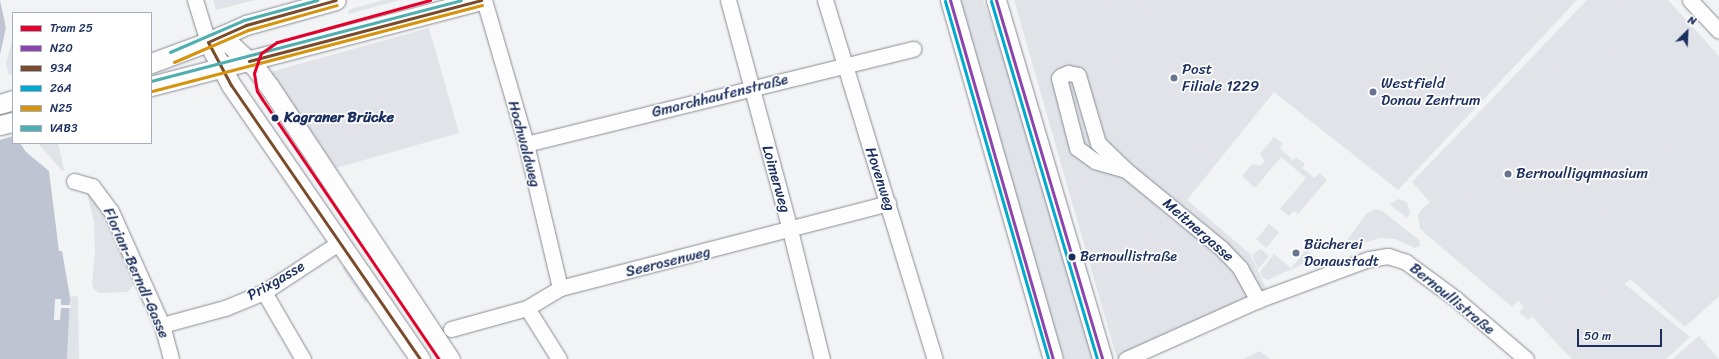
<!DOCTYPE html>
<meta charset="utf-8">
<style>
body{margin:0}
#map{position:relative;width:1719px;height:359px;overflow:hidden;background:#f2f3f4;font-family:Sriracha,sans-serif}
div>[style]{position:absolute}
.built>*{inset:0;background:#e1e3e8}
.green>*{inset:0;background:#e0e3e8;transform-origin:0 0}
.water>*{inset:0;background:#bec4d1}
.pier>*{inset:0;background:#f2f3f4}
.roads{filter:drop-shadow(0 0 1px #888c95) drop-shadow(0 0 1px #888c95)}
.minor>*{height:15px;margin:-7.5px;padding:0 7.5px;transform-origin:7.5px;border-radius:7.5px;background:#fdfdfd}
.major>*{height:19px;margin:-9.5px;padding:0 9.5px;transform-origin:9.5px;border-radius:9.5px;background:#fdfdfd}
.bus-1>*{height:3px;margin:-1.5px;padding:0 1.5px;transform-origin:1.5px;border-radius:1.5px;background:#8e44ad}
.bus-2>*{height:3px;margin:-1.5px;padding:0 1.5px;transform-origin:1.5px;border-radius:1.5px;background:#7a4b2a}
.bus-3>*{height:3px;margin:-1.5px;padding:0 1.5px;transform-origin:1.5px;border-radius:1.5px;background:#00a9ce}
.bus-4>*{height:3px;margin:-1.5px;padding:0 1.5px;transform-origin:1.5px;border-radius:1.5px;background:#d6940e}
.bus-5>*{height:3px;margin:-1.5px;padding:0 1.5px;transform-origin:1.5px;border-radius:1.5px;background:#4eaeb0}
.tram-1>*{height:3px;margin:-1.5px;padding:0 1.5px;transform-origin:1.5px;border-radius:1.5px;background:#e4002b}
.dots>*{width:11px;height:11px;translate:-50% -50%;box-sizing:border-box;border:2px solid #fff;border-radius:50%}
span{translate:-50% -50%;white-space:nowrap;text-align:center;line-height:1.15;-webkit-text-stroke:3.5px #fff;paint-order:stroke}
.bus-label{font-size:14px;color:#1b2f5e}
.left{translate:0 -50%;text-align:left}
.poi-label{font-size:15px;color:#1b2f5e}
.street-label{font-size:15px;color:#1b2f5e}
.stop-label{font-size:15px;color:#1b2f5e;font-weight:700}
.legend{position:absolute;left:12px;top:12px;width:140px;height:132px;box-sizing:border-box;background:#fff;border:1px solid #a4acbf;margin:0;padding:5px 7px;list-style:none;font-size:12px;color:#1b2f5e}
.legend li{display:flex;align-items:center;gap:8px;height:20px}
.legend b{width:20px;border:1px solid #a4acbf}
.north{position:absolute;left:1667px;top:12px;width:40px;height:40px;-webkit-text-stroke:3px #fff;paint-order:stroke;rotate:24deg;font-size:11px;font-weight:700;line-height:16px;text-align:center;color:#1b2f5e}
.north::after{content:'';display:block;margin:auto;width:14px;height:18px;background:#1b2f5e;clip-path:polygon(50% 0,100% 100%,50% 72%,0 100%)}
.scale{position:absolute;left:1577px;top:329px;width:85px;height:18px;box-sizing:border-box;border:2px solid #1b2f5e;border-top:0;padding-left:5px;font-size:12px;line-height:14px;white-space:nowrap;color:#1b2f5e;-webkit-text-stroke:3px #fff;paint-order:stroke}
</style>
<div id="map">
<div class="built">
<i style="clip-path:polygon(1014px 0,1577px 0,1398px 190px,1274px 92px,1187px 200px,1250px 254px,1269px 294px,1117px 359px)"></i>
<i style="clip-path:polygon(1587px 0,1668px 0,1719px 56px,1719px 296px,1685px 327px,1630px 279px,1559px 346px,1412px 182px)"></i>
<i style="clip-path:polygon(429px 28px,459px 133px,336px 168px,270px 72px)"></i>
<i style="clip-path:polygon(1699px 336px,1719px 359px,1672px 359px,1676px 356px)"></i>
</div>
<div class="green">
<i style="clip-path:polygon(213px 0,255px 0,216px 10px)"></i>
<i style="clip-path:polygon(383px 0,400px 0,349px 14px,348px 10px)"></i>
<i style="clip-path:polygon(957px 0,983px 0,1023px 108px,1095px 359px,1064px 359px)"></i>
<i style="clip-path:polygon(1628px 0,1648px 0,1664px 18px,1652px 29px)"></i>
<i style="clip-path:polygon(1129px 2px,1145px 12px,1099px 67px,1106px 73px,1098px 83px,1103px 89px,1096px 90px,1081px 48px,1091px 34px,1105px 32px,1113px 22px,1109px 18px,1120px 4px)"></i>
<i style="clip-path:polygon(1622px 6px,1647px 34px,1674px 10px,1719px 60px,1719px 131px,1697px 150px,1617px 61px,1635px 45px,1609px 17px)"></i>
<i style="clip-path:polygon(13px 37px,13px 74px,9px 75px,6px 63px)"></i>
<i style="clip-path:polygon(1590px 41px,1693px 154px,1687px 160px,1656px 125px,1648px 132px,1631px 114px,1604px 138px,1554px 83px,1588px 52px,1584px 46px)"></i>
<i style="clip-path:polygon(1274px 137px,1283px 144px,1280px 148px,1293px 160px,1296px 157px,1305px 164px,1302px 168px,1315px 178px,1319px 173px,1327px 180px,1298px 214px,1294px 211px,1289px 216px,1280px 209px,1306px 178px,1281px 157px,1255px 188px,1242px 176px,1252px 164px,1261px 166px,1265px 161px,1260px 154px)"></i>
<i style="clip-path:polygon(1158px 139px,1161px 147px,1160px 157px,1154px 173px,1141px 162px,1141px 158px)"></i>
<i style="clip-path:polygon(1170px 139px,1188px 153px,1167px 165px,1163px 160px)"></i>
<i style="clip-path:polygon(38px 143px,58px 143px,64px 170px,62px 171px)"></i>
<i style="clip-path:polygon(1667px 149px,1689px 166px,1641px 210px,1628px 199px)"></i>
<i style="clip-path:polygon(1196px 151px,1204px 152px,1210px 161px,1192px 183px,1189px 169px,1192px 154px)"></i>
<i style="clip-path:polygon(1185px 161px,1186px 191px,1180px 194px,1158px 176px)"></i>
<i style="clip-path:polygon(1114px 169px,1124px 175px,1079px 195px,1081px 188px,1091px 176px,1098px 173px,1112px 174px)"></i>
<i style="clip-path:polygon(1446px 188px,1466px 206px,1461px 212px,1491px 237px,1488px 240px,1537px 281px,1512px 307px,1420px 229px,1418px 216px,1421px 210px)"></i>
<i style="clip-path:polygon(86px 189px,106px 210px,134px 277px,134px 285px,127px 292px,100px 293px,94px 290px,92px 283px,95px 252px,94px 222px)"></i>
<i style="clip-path:polygon(1399px 199px,1407px 202px,1410px 214px,1407px 218px,1389px 204px)"></i>
<i style="clip-path:polygon(1623px 201px,1637px 213px,1529px 312px,1532px 317px,1528px 320px,1519px 312px,1543px 285px,1548px 289px,1560px 279px,1558px 276px,1564px 267px,1568px 270px,1583px 255px,1590px 247px,1589px 243px,1595px 241px,1601px 233px,1598px 227px,1600px 224px,1605px 225px)"></i>
<i style="clip-path:polygon(1375px 209px,1382px 211px,1419px 240px,1420px 246px,1415px 248px,1395px 239px,1380px 238px,1350px 247px,1347px 240px,1366px 214px)"></i>
<i style="left:1269px;top:224px;width:13px;height:20px;rotate:39deg"></i>
<i style="clip-path:polygon(1261px 249px,1269px 256px,1258px 269px,1252px 255px)"></i>
<i style="clip-path:polygon(1306px 250px,1315px 257px,1312px 260px,1268px 280px,1262px 277px,1260px 272px,1274px 254px,1291px 268px)"></i>
<i style="clip-path:polygon(345px 266px,368px 301px,365px 302px,342px 268px)"></i>
<i style="clip-path:polygon(1625px 284px,1690px 337px,1666px 359px,1572px 359px,1559px 346px)"></i>
<i style="clip-path:polygon(78px 296px,79px 359px,67px 359px,70px 297px)"></i>
<i style="clip-path:polygon(1260px 351px,1270px 359px,1243px 359px)"></i>
</div>
<div class="water">
<i style="clip-path:polygon(0 0,6px 28px,0 55px)"></i>
<i style="clip-path:polygon(0 77px,13px 126px,13px 143px,20px 143px,26px 152px,49px 171px,59px 251px,62px 251px,70px 297px,67px 359px,0 359px)"></i>
</div>
<div class="pier">
<i style="clip-path:polygon(1px 0,8px 28px,0 57px,6px 28px)"></i>
<i style="clip-path:polygon(0 75px,13px 118px,13px 136px,0 140px)"></i>
<i style="clip-path:polygon(55px 299px,61px 299px,61px 305px,71px 305px,71px 308px,61px 308px,60px 320px,54px 320px)"></i>
</div>
<div class="roads">
<div class="minor">
<i style="left:195px;top:0;width:44px;rotate:72.8deg"></i>
<i style="left:484px;top:0;width:150px;rotate:73.7deg"></i>
<i style="left:526px;top:144px;width:148px;rotate:76.7deg"></i>
<i style="left:728px;top:0;width:238px;rotate:74.9deg"></i>
<i style="left:790px;top:230px;width:133px;rotate:76.1deg"></i>
<i style="left:825px;top:0;width:375px;rotate:73deg"></i>
<i style="left:1690px;top:0;width:42px;rotate:46.9deg"></i>
<i style="left:526px;top:144px;width:399px;rotate:-13.8deg"></i>
<i style="left:1126px;top:170px;width:32px;rotate:-164deg"></i>
<i style="left:1095px;top:161px;width:22px;rotate:-144deg"></i>
<i style="left:1077px;top:148px;width:72px;rotate:-104.4deg"></i>
<i style="left:1059px;top:78px;width:3px;rotate:-45deg"></i>
<i style="left:1061px;top:76px;width:8px;rotate:-23deg"></i>
<i style="left:1068px;top:73px;width:10px;rotate:11deg"></i>
<i style="left:1078px;top:75px;width:71px;rotate:73.6deg"></i>
<i style="left:1098px;top:143px;width:39px;rotate:44deg"></i>
<i style="left:1126px;top:170px;width:123px;rotate:39.4deg"></i>
<i style="left:1221px;top:248px;width:28px;rotate:46deg"></i>
<i style="left:1240px;top:268px;width:37px;rotate:61deg"></i>
<i style="left:74px;top:181px;width:19px;rotate:16deg"></i>
<i style="left:92px;top:186px;width:31px;rotate:53deg"></i>
<i style="left:111px;top:211px;width:125px;rotate:65.9deg"></i>
<i style="left:162px;top:325px;width:35px;rotate:75deg"></i>
<i style="left:264px;top:292px;width:78px;rotate:59.8deg"></i>
<i style="left:527px;top:308px;width:60px;rotate:57.9deg"></i>
<i style="left:162px;top:325px;width:65px;rotate:-15.1deg"></i>
<i style="left:225px;top:308px;width:42px;rotate:-22.3deg"></i>
<i style="left:264px;top:292px;width:91px;rotate:-33.3deg"></i>
<i style="left:451px;top:329px;width:79px;rotate:-15.4deg"></i>
<i style="left:527px;top:308px;width:39px;rotate:-31deg"></i>
<i style="left:560px;top:288px;width:339px;rotate:-14.5deg"></i>
<i style="left:1126px;top:359px;width:145px;rotate:-24.1deg"></i>
<i style="left:1258px;top:300px;width:118px;rotate:-20.3deg"></i>
<i style="left:1369px;top:259px;width:19px;rotate:-9deg"></i>
<i style="left:1388px;top:256px;width:19px;rotate:18deg"></i>
<i style="left:1406px;top:262px;width:62px;rotate:36.5deg"></i>
<i style="left:1456px;top:299px;width:92px;rotate:40.6deg"></i>
</div>
<div class="major">
<i style="left:950px;top:0;width:373px;rotate:74deg"></i>
<i style="left:996px;top:0;width:374px;rotate:73.5deg"></i>
<i style="left:221px;top:36px;width:46px;rotate:42.4deg"></i>
<i style="left:255px;top:67px;width:24px;rotate:54deg"></i>
<i style="left:269px;top:86px;width:328px;rotate:56.5deg"></i>
<i style="left:208px;top:42px;width:49px;rotate:61.9deg"></i>
<i style="left:231px;top:85px;width:333px;rotate:55.4deg"></i>
<i style="left:151px;top:63px;width:61px;rotate:-20.2deg"></i>
<i style="left:208px;top:42px;width:42px;rotate:-24.1deg"></i>
<i style="left:246px;top:25px;width:93px;rotate:-15.5deg"></i>
<i style="left:151px;top:86px;width:341px;rotate:-14.6deg"></i>
<i style="left:0;top:104px;width:14px;rotate:-17deg"></i>
<i style="left:0;top:125px;width:13px;rotate:-13deg"></i>
</div>
</div>
<div class="bus-1">
<i style="left:950px;top:0;width:373px;rotate:74deg"></i>
<i style="left:996px;top:0;width:374px;rotate:73.5deg"></i>
</div>
<div class="bus-2">
<i style="left:208px;top:42px;width:49px;rotate:61.9deg"></i>
<i style="left:231px;top:85px;width:333px;rotate:55.4deg"></i>
<i style="left:208px;top:42px;width:42px;rotate:-24.1deg"></i>
<i style="left:246px;top:25px;width:93px;rotate:-15.5deg"></i>
<i style="left:249px;top:61px;width:240px;rotate:-14.7deg"></i>
</div>
<div class="bus-3">
<i style="left:945px;top:1px;width:373px;rotate:73.9deg"></i>
<i style="left:991px;top:1px;width:373px;rotate:73.5deg"></i>
</div>
<div class="bus-4">
<i style="left:174px;top:62px;width:81px;rotate:-23.4deg"></i>
<i style="left:248px;top:30px;width:92px;rotate:-15.7deg"></i>
<i style="left:152px;top:91px;width:341px;rotate:-14.6deg"></i>
</div>
<div class="bus-5">
<i style="left:170px;top:52px;width:81px;rotate:-23.4deg"></i>
<i style="left:244px;top:20px;width:76px;rotate:-15.3deg"></i>
<i style="left:151px;top:81px;width:320px;rotate:-14.6deg"></i>
</div>
<div class="tram-1">
<i style="left:430px;top:0;width:159px;rotate:164.6deg"></i>
<i style="left:277px;top:42px;width:19px;rotate:145deg"></i>
<i style="left:261px;top:53px;width:21px;rotate:109deg"></i>
<i style="left:254px;top:73px;width:18px;rotate:81deg"></i>
<i style="left:257px;top:91px;width:9px;rotate:58deg"></i>
<i style="left:262px;top:99px;width:315px;rotate:55.8deg"></i>
</div>
<div class="dots">
<i style="left:1174px;top:78px;background:#667492"></i>
<i style="left:1373px;top:92px;background:#667492"></i>
<i style="left:275px;top:118px;background:#1b2f5e"></i>
<i style="left:1508px;top:174px;background:#667492"></i>
<i style="left:1296px;top:253px;background:#667492"></i>
<i style="left:1072px;top:257px;background:#1b2f5e"></i>
</div>
<div class="bus-label">
<span class="left" style="left:1080px;top:257px">Bernoullistraße</span>
</div>
<div class="poi-label">
<span class="left" style="left:1182px;top:78px">Post<br>Filiale 1229</span>
<span class="left" style="left:1381px;top:92px">Westfield<br>Donau Zentrum</span>
<span class="left" style="left:1516px;top:174px">Bernoulligymnasium</span>
<span class="left" style="left:1304px;top:253px">Bücherei<br>Donaustadt</span>
</div>
<div class="street-label">
<span style="left:720px;top:96px;rotate:-14deg">Gmarchhaufenstraße</span>
<span style="left:524px;top:144px;rotate:75deg">Hochwaldweg</span>
<span style="left:776px;top:179px;rotate:74deg">Loimerweg</span>
<span style="left:880px;top:179px;rotate:72deg">Hovenweg</span>
<span style="left:1198px;top:230px;rotate:41deg">Meitnergasse</span>
<span style="left:668px;top:262px;rotate:-14deg">Seerosenweg</span>
<span style="left:136px;top:273px;rotate:66deg">Florian-Berndl-Gasse</span>
<span style="left:276px;top:281px;rotate:-30deg">Prixgasse</span>
<span style="left:1452px;top:299px;rotate:39deg">Bernoullistraße</span>
</div>
<div class="stop-label">
<span class="left" style="left:284px;top:118px">Kagraner Brücke</span>
</div>
<ul class="legend">
<li><b style="height:5px;background:#e4002b"></b>Tram 25</li>
<li><b style="height:5px;background:#8e44ad"></b>N20</li>
<li><b style="height:5px;background:#7a4b2a"></b>93A</li>
<li><b style="height:5px;background:#00a9ce"></b>26A</li>
<li><b style="height:5px;background:#d6940e"></b>N25</li>
<li><b style="height:5px;background:#4eaeb0"></b>VAB3</li>
</ul>
<div class="north">N</div>
<div class="scale">50 m</div>
</div>
